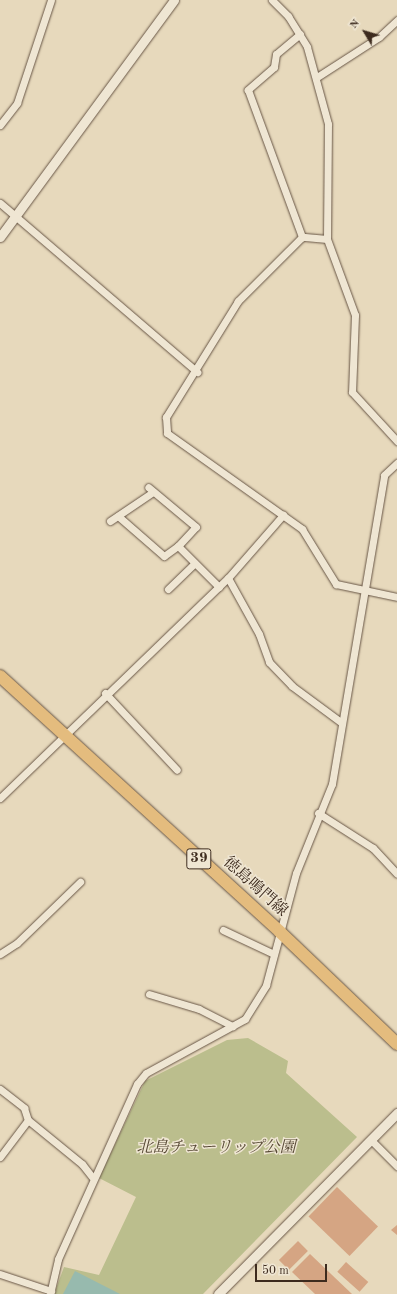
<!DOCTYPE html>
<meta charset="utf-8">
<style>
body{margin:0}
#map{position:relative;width:397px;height:1294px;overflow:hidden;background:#e7d9bc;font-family:"Old Standard TT","Noto Serif JP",serif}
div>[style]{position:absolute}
.green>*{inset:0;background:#bbbe8d}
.water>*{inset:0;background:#97baae}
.building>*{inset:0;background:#d5a583;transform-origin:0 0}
.roads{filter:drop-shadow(0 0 1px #685646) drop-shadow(0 0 1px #685646)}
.minor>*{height:7px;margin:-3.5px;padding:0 3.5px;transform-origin:3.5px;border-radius:3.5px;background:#efe6d3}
.tertiary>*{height:9px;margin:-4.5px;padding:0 4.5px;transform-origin:4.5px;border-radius:4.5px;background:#efe6d3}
.primary>*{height:12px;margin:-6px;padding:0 6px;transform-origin:6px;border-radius:6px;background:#e4bc7e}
span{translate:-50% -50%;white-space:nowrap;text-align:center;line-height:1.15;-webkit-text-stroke:3px #efe6d3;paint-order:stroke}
.shield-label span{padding:1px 3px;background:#efe6d3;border:1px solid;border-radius:3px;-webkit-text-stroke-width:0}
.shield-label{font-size:15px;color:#3d2b1e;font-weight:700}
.street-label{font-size:16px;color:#3d2b1e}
.park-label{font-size:16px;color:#564834;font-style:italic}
.north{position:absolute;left:345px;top:12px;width:40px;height:40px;-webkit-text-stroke:3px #efe6d3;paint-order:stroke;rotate:308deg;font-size:11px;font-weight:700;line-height:16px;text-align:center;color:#3d2b1e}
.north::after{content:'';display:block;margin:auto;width:14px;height:18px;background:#3d2b1e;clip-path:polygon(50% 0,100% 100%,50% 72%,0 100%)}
.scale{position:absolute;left:255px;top:1264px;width:72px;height:18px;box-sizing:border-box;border:2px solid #3d2b1e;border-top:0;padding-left:5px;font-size:12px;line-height:14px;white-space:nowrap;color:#3d2b1e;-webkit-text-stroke:3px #efe6d3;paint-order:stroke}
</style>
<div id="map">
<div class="green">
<i style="clip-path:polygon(248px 1038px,288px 1061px,286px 1073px,357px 1137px,203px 1294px,54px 1294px,64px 1267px,99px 1275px,136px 1197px,99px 1178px,145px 1081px,227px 1040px)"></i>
</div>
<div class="water">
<i style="clip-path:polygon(75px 1271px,120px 1294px,63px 1294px)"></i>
</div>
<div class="building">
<i style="left:337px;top:1187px;width:57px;height:41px;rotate:44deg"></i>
<i style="clip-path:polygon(397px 1225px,397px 1235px,391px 1230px)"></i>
<i style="left:298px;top:1241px;width:14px;height:27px;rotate:45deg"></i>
<i style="clip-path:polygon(310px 1254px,352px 1294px,315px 1294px,292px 1272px)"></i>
<i style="left:346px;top:1262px;width:30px;height:13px;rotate:42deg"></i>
</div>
<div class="roads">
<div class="minor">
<i style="left:272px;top:0;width:23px;rotate:45deg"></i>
<i style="left:288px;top:16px;width:36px;rotate:58deg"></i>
<i style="left:307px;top:47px;width:80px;rotate:74.7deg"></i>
<i style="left:328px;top:124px;width:115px;rotate:90.5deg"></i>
<i style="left:327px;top:239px;width:81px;rotate:69.8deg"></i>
<i style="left:355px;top:315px;width:77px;rotate:92.2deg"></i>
<i style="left:352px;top:392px;width:67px;rotate:47.4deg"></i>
<i style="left:300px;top:34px;width:31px;rotate:140deg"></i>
<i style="left:276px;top:54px;width:13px;rotate:99deg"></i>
<i style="left:274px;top:67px;width:35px;rotate:139deg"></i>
<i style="left:248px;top:90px;width:157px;rotate:69.8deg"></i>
<i style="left:317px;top:77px;width:74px;rotate:-32.8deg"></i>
<i style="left:379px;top:37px;width:25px;rotate:-43deg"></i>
<i style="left:0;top:125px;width:28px;rotate:-52deg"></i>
<i style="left:17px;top:103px;width:108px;rotate:-71.7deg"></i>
<i style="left:0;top:203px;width:260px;rotate:40.6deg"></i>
<i style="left:327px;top:239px;width:25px;rotate:-175deg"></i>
<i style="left:302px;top:237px;width:91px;rotate:135deg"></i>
<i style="left:238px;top:301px;width:137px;rotate:121.8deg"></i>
<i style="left:166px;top:417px;width:16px;rotate:86deg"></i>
<i style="left:167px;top:433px;width:166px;rotate:35.4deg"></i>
<i style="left:302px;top:529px;width:65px;rotate:58.3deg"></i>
<i style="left:336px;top:584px;width:62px;rotate:12deg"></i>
<i style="left:118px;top:516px;width:61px;rotate:41deg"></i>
<i style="left:164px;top:556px;width:17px;rotate:-36deg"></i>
<i style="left:178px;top:546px;width:26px;rotate:-47deg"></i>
<i style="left:196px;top:527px;width:62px;rotate:-140.2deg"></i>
<i style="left:110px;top:521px;width:52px;rotate:-34deg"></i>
<i style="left:178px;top:546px;width:58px;rotate:45deg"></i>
<i style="left:228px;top:578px;width:64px;rotate:61deg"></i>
<i style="left:259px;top:634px;width:30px;rotate:70deg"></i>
<i style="left:269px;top:662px;width:33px;rotate:46deg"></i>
<i style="left:292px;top:686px;width:62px;rotate:36.5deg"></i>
<i style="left:168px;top:589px;width:37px;rotate:-44deg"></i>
<i style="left:105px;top:693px;width:105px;rotate:46.9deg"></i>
<i style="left:0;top:798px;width:317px;rotate:-44deg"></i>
<i style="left:228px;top:578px;width:84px;rotate:-48.9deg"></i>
<i style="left:318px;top:813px;width:65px;rotate:32.5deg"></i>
<i style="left:373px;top:848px;width:35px;rotate:47deg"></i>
<i style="left:223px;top:930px;width:56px;rotate:25.2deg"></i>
<i style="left:0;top:954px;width:20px;rotate:-33deg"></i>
<i style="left:17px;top:943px;width:88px;rotate:-44.1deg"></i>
<i style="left:149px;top:994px;width:52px;rotate:16.7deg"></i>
<i style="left:199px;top:1009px;width:38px;rotate:27deg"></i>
<i style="left:0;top:1089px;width:31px;rotate:38deg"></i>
<i style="left:24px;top:1108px;width:13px;rotate:72deg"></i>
<i style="left:371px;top:1140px;width:37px;rotate:45deg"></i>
<i style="left:0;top:1157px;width:46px;rotate:-52.9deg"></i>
<i style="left:28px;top:1120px;width:70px;rotate:39.2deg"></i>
<i style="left:82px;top:1164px;width:16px;rotate:52deg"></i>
<i style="left:0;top:1274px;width:54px;rotate:18.4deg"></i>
<i style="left:50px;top:1294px;width:36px;rotate:-77deg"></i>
<i style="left:58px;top:1259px;width:192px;rotate:-65.7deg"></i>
<i style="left:137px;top:1084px;width:14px;rotate:-51deg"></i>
<i style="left:146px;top:1073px;width:113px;rotate:-28.6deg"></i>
<i style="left:245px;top:1019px;width:40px;rotate:-58deg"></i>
<i style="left:266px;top:985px;width:116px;rotate:-75deg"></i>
<i style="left:296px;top:873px;width:96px;rotate:-68deg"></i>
<i style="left:332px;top:784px;width:313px;rotate:-80.4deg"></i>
<i style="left:384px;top:475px;width:18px;rotate:-43deg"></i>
</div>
<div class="tertiary">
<i style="left:0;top:237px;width:294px;rotate:-53.7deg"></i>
<i style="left:218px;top:1294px;width:255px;rotate:-45.3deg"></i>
</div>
<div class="primary">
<i style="left:0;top:676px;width:379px;rotate:42.4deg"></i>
<i style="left:280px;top:932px;width:162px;rotate:43.7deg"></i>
</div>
</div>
<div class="shield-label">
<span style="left:199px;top:859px">39</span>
</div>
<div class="street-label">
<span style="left:255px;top:887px;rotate:42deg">徳島鳴門線</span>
</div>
<div class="park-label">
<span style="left:216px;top:1148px">北島チューリップ公園</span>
</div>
<div class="north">N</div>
<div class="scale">50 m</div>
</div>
